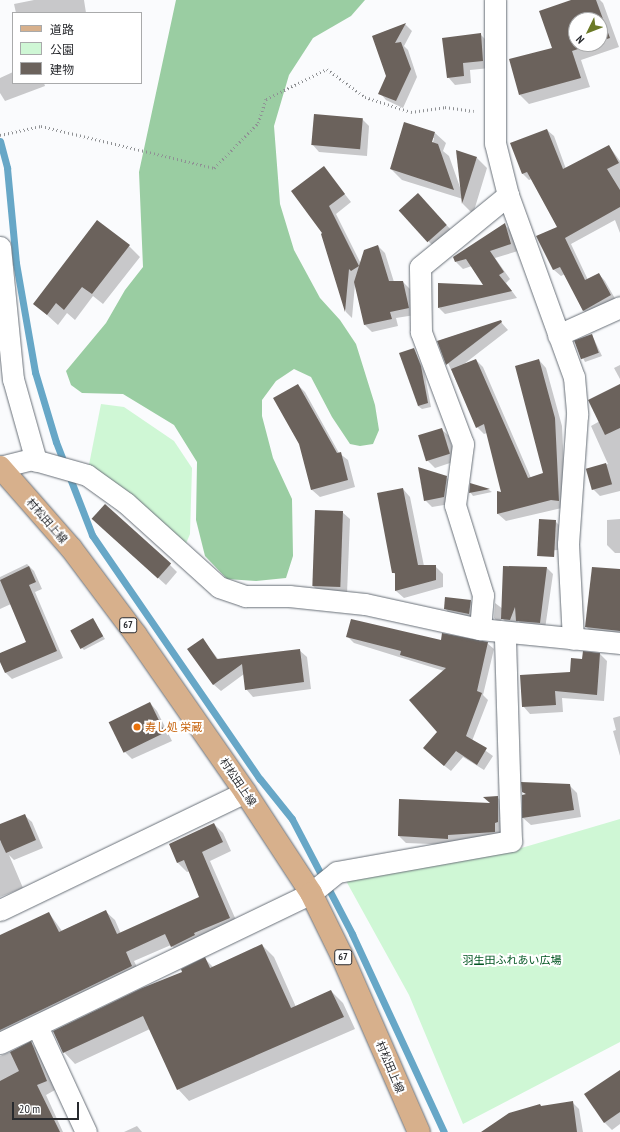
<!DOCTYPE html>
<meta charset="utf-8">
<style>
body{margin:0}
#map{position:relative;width:620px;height:1132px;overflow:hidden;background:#fafbfd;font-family:"PT Sans Narrow","Noto Sans JP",sans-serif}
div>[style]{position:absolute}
.green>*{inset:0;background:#cff7d5}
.forest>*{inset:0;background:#9acda2}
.shadow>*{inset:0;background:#0003}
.stream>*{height:7px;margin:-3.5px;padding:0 3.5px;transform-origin:3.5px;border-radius:3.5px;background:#67a7c7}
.building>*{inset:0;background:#6b625c;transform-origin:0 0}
.path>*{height:2.5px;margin-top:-1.25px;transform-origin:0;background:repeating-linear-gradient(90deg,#8f9194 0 1px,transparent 0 4px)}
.roads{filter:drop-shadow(0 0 1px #697078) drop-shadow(0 0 1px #697078)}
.street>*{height:21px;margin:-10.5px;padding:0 10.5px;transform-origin:10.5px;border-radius:10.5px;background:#fff}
.primary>*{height:22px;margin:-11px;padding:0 11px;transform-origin:11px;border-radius:11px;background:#d7b08c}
.dots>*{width:11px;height:11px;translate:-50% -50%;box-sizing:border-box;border:2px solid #fff;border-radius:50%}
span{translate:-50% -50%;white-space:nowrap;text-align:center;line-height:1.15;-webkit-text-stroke:4px #fff;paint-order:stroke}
.shield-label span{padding:1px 3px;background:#fff;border:1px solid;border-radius:3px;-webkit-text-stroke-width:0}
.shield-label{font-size:10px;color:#282a2e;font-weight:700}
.street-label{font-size:11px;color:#282a2e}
.food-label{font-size:11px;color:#c56008}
.left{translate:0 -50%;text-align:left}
.park-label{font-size:11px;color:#025622}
.legend{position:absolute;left:12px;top:12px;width:130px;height:72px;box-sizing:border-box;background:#fff;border:1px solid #a9aaab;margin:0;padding:5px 7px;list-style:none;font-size:12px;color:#282a2e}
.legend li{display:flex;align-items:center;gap:8px;height:20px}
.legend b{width:20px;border:1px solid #a9aaab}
.north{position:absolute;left:568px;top:12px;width:40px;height:40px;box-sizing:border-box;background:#fff;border:1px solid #a9aaab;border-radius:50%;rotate:227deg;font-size:11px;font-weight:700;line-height:16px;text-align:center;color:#282a2e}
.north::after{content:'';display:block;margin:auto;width:14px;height:18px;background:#6c7a27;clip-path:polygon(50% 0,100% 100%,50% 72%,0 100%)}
.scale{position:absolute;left:12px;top:1102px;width:67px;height:18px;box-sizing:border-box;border:2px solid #282a2e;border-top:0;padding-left:5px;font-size:12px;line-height:14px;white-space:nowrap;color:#282a2e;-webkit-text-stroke:3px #fff;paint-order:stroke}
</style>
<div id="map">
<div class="green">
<i style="clip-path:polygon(101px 404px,124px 407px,174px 441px,192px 468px,190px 534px,182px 553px,87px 475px)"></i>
<i style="clip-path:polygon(620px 819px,620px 1042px,463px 1124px,409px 995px,345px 879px,518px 849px)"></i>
</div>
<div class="forest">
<i style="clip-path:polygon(176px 0,365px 0,351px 16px,313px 38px,289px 75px,274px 126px,280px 204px,294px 250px,320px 298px,340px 320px,356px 344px,375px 405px,379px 430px,373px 444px,360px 446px,350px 444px,332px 417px,311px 377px,294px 369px,276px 381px,262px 400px,262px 416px,273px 458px,292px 499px,293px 556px,286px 578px,256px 581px,227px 579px,205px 556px,196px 520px,197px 462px,174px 425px,123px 394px,82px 393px,71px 385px,66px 371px,106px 323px,125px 290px,143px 267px,139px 172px)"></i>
</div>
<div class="shadow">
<i style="clip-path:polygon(34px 0,84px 0,86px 13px,16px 13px,14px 4px)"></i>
<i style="clip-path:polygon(evenodd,574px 0,600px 0,603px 3px,619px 47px,581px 60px,590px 87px,529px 104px,520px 95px,554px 49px,574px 0,576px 20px,600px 20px,600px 44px,576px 44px,576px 20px)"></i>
<i style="clip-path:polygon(405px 24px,412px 31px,404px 46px,408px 50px,417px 77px,403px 108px,386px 100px,380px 93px,387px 76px,373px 36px)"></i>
<i style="clip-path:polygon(480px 34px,488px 42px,490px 68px,470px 70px,471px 83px,455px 85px,448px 77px)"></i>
<i style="clip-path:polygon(13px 72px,13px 83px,44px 83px,45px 86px,5px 101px,0 93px,0 78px)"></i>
<i style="clip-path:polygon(362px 119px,369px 126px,367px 156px,319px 152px,312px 144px)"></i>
<i style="clip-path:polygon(547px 130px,554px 136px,566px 169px,609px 146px,620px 161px,620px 233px,615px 220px,571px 244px,588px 280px,599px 274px,605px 281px,617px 302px,590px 317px,583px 310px,565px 274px,561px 276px,554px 270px,537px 237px,559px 228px,532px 179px,529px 180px,522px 173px)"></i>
<i style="clip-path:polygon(evenodd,435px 133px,446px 143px,443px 151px,449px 156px,461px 190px,477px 158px,487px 168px,473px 214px,463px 204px,463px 199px,402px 180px,391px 169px,435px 133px,432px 138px,434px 138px,432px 147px,430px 147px,432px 138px)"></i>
<i style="clip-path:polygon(324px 168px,351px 202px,336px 214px,361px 264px,378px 246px,385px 253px,394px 282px,403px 282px,410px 289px,415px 315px,396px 318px,398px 326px,372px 332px,365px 325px,355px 284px,352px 318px,346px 312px,322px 234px,324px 233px)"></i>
<i style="clip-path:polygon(425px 202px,454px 233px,437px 249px,429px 242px)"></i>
<i style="clip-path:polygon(504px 224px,511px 231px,518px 251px,495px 258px,510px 279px,506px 283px,517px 298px,445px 314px,439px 308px,485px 286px,472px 266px,463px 269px,456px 262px)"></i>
<i style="clip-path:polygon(129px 246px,140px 257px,103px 304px,93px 296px,75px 320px,67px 313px,58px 325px,35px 304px)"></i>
<i style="clip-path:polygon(500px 321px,508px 330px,464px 364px,476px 360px,483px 367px,531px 478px,545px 473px,539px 360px,546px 368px,562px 426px,566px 507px,506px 521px,498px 514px,498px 492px,502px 494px,487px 433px,484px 434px,477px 427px,438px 341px)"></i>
<i style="clip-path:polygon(592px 335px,602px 356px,585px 362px,575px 342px)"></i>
<i style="clip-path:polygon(414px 349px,424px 371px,431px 407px,422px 409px,418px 406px)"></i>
<i style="clip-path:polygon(620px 365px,620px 379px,614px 368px)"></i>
<i style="clip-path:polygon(298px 385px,305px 392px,339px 453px,348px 460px,355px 487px,320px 497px,312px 490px,300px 443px)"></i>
<i style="clip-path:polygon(620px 385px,620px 491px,600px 496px,593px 489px,588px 469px,608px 464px,591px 426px,600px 421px)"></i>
<i style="clip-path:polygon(441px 429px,449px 436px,456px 461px,435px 468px,428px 461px)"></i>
<i style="clip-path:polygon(446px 477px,453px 484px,450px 504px,432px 507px,425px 500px)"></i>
<i style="clip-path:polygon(471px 484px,489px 490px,492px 492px,473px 496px,470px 492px)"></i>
<i style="clip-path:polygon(403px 489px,410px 497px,424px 566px,435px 566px,443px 574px,443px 587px,404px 598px,396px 591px,396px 575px,393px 572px)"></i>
<i style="clip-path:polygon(342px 512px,350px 519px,347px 594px,320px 593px,313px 586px)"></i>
<i style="clip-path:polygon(620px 519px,620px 553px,615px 553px,607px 545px,607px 520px)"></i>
<i style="clip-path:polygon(555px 521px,559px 525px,558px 550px,541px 551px)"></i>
<i style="clip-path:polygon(100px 526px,170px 565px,177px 572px,166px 585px)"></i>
<i style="clip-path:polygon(27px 564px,34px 571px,42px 589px,35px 592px,63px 658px,12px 679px,5px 672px,0 654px,27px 643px,11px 604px,0 609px,0 577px)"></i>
<i style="clip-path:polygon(504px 567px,547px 568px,553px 574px,545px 629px,524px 626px,518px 621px,516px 626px,509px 625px,502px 618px,500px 624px,494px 618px,495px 603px,503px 609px)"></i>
<i style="clip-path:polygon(620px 574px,620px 637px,594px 634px,586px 627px)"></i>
<i style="clip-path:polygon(470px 600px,474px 604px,472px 617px,448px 612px,445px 608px)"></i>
<i style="clip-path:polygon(93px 619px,105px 639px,84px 650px,81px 647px)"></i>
<i style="clip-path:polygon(347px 636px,487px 643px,494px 649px,483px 695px,488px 700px,472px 741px,493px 756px,484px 770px,463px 757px,451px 771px,431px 755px,438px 732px,444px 671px,354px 643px)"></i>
<i style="clip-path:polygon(203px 640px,219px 660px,299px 650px,307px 657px,311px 689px,253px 697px,246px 689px,244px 674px,221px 691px,213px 684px)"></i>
<i style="clip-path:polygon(600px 654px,607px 661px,604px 701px,562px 698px,563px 712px,530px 714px,523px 706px,571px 673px,583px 660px)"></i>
<i style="clip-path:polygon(150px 703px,157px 711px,172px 741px,132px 759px,125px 752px)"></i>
<i style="clip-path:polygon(620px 716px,620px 756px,613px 731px,616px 730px,613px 718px)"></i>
<i style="clip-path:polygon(569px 785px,577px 793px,581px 817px,531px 825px,523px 818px,523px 796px,527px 795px,523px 791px)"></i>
<i style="clip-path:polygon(497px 797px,505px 805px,502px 839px,455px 845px,406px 843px,399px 836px,491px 804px)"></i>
<i style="clip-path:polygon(24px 815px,32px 822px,43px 848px,14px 860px,9px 855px,23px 888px,0 897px,0 841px,3px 844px,0 826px)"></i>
<i style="clip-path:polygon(214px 824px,223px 833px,231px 851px,210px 861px,239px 927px,181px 956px,171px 945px,134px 961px,141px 975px,0 1047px,0 962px,49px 913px,62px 931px,105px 911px,115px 920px,121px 934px,201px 898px,190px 871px,187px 872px,178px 863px,170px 845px)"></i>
<i style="clip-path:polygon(262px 945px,274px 957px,296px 1007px,331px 991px,343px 1003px,355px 1029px,189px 1101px,178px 1089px,150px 1029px,75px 1064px,64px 1052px,205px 959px,213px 967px)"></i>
<i style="clip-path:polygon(31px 1043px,40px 1052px,55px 1090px,46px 1095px,63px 1132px,0 1132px,0 1056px)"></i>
<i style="clip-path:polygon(620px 1080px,620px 1124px,612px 1130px,604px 1122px)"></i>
<i style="clip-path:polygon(572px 1102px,579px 1109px,583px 1132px,493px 1132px,540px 1105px,542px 1107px)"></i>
<i style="clip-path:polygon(137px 1126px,142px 1132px,124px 1132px)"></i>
</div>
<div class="stream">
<i style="left:0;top:141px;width:28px;rotate:75deg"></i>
<i style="left:7px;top:168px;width:95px;rotate:84.6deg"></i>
<i style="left:16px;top:263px;width:111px;rotate:80.1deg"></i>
<i style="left:35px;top:372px;width:73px;rotate:73.3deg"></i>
<i style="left:56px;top:442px;width:100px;rotate:68.8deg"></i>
<i style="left:92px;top:535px;width:296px;rotate:55.5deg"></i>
<i style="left:260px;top:779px;width:51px;rotate:51.3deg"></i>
<i style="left:292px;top:819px;width:130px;rotate:62.4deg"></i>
<i style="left:352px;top:934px;width:218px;rotate:65.1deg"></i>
</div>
<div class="building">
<i style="clip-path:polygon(571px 0,596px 0,610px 38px,600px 41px,600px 20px,576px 20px,576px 44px,593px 44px,572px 51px,581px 78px,519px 95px,509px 59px,552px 48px,539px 11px)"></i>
<i style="clip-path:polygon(406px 23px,395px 43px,401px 42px,411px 69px,396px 101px,378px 94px,386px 76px,372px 36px)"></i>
<i style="clip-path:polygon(481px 33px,483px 61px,463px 63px,464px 76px,447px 78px,442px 38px)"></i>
<i style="left:314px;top:114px;width:49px;height:31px;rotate:5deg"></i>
<i style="clip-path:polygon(404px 122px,435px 132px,432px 142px,438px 144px,454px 190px,390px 169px)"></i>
<i style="clip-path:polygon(547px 129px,563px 169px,609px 145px,619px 163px,607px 169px,620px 190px,620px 207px,565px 238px,585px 280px,599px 273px,611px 295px,583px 311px,560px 267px,553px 270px,536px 236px,557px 227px,527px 172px,522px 174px,510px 143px)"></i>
<i style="clip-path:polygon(456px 150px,477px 157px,462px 204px)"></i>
<i style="clip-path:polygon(324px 166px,345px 194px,329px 206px,359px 266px,351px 271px,349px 269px,345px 312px,321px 234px,322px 233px,291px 191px)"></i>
<i style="left:418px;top:193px;width:43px;height:26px;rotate:48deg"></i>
<i style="clip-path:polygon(97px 220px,130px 245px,92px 294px,82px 287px,64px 310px,56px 303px,47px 315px,33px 304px)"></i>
<i style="clip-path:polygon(505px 223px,511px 244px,490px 251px,504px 272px,499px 275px,512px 291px,438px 308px,438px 283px,483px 285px,466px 259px,455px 262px,453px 257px)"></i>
<i style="clip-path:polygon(378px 245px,389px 281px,403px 281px,409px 308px,390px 312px,392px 319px,364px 325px,354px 282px,364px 250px)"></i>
<i style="clip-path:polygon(501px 320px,502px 322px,446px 365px,437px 341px)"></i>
<i style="left:592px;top:334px;width:20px;height:19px;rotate:70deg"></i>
<i style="clip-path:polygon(414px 348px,421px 366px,428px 403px,418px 406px,399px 353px)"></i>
<i style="clip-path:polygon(476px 359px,528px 478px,543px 473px,515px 366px,539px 359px,555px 418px,559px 501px,551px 500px,497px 514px,497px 491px,501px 492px,484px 424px,476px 428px,451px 369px)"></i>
<i style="clip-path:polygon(298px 384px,337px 453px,341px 452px,348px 480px,311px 490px,299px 444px,273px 398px)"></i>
<i style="clip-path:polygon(620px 384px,620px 428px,605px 435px,588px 400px)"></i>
<i style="left:442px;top:428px;width:27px;height:25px;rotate:73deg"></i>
<i style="left:606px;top:463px;width:22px;height:21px;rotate:74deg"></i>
<i style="clip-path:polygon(418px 467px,447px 476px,444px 497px,424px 501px)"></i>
<i style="clip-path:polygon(470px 483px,490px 489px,469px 493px)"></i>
<i style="clip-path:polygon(403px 488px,418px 565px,436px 565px,436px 580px,395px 591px,395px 573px,392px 573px,377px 493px)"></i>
<i style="left:105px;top:504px;width:89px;height:20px;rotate:42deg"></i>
<i style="left:315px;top:510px;width:28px;height:76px;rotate:2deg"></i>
<i style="left:556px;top:520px;width:37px;height:17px;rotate:93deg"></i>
<i style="clip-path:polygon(29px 566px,36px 582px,29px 585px,57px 651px,5px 673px,0 662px,0 653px,26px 642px,0 580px)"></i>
<i style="clip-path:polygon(503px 566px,547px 567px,540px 623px,516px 621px,515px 607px,510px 620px,501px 619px)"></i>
<i style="clip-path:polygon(592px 567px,620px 569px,620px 631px,585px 627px)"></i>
<i style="clip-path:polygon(445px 597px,471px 600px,469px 614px,444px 609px)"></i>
<i style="left:93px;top:618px;width:21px;height:26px;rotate:61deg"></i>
<i style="clip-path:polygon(351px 619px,441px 640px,442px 633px,488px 642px,477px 691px,482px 693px,466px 736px,487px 748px,477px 765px,456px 751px,444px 766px,423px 748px,437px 732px,409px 700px,446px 668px,400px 655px,401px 651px,346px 637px)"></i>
<i style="clip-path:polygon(203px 638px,217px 659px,300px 649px,304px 682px,245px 690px,242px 664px,213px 685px,187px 649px)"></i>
<i style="clip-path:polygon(583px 651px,600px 653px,597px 695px,555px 691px,556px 705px,522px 707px,520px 675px,570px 672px,571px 658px,582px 659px)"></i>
<i style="left:150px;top:702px;width:34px;height:46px;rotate:64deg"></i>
<i style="clip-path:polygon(521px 782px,570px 784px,574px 810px,522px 818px,522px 795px,526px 794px,522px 792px)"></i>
<i style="clip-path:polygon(498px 796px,498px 822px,495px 823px,495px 832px,448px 835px,448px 839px,398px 836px,399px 799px,490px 803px,483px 797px)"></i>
<i style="clip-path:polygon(25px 814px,36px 840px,6px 853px,0 840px,0 824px)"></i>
<i style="clip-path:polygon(214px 823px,223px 842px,202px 852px,230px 918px,194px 933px,195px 935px,171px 947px,165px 934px,126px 952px,132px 966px,0 1030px,0 935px,49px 912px,59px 932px,106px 910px,117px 934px,199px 897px,184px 860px,177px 863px,169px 844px)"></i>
<i style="clip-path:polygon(262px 944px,291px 1008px,331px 990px,344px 1017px,177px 1090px,143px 1016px,63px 1053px,53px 1031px,142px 988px,182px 972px,181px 969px,205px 957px,210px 968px)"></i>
<i style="clip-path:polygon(31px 1041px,47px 1081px,37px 1085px,60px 1132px,0 1132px,0 1081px,19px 1071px,10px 1052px)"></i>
<i style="clip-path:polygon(620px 1070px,620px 1112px,604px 1123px,584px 1094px)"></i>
<i style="clip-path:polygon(573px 1101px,577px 1132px,481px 1132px,509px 1113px,540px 1104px,541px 1106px)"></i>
</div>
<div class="path">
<i style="left:0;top:135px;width:42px;rotate:-12.4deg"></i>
<i style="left:41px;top:126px;width:178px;rotate:13.6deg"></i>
<i style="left:214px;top:168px;width:63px;rotate:-45.6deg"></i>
<i style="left:258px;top:123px;width:25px;rotate:-72deg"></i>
<i style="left:266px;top:99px;width:68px;rotate:-26.2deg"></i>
<i style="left:327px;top:69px;width:47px;rotate:36.4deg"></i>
<i style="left:365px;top:97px;width:48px;rotate:18.1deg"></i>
<i style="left:411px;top:112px;width:34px;rotate:-8deg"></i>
<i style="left:445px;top:107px;width:29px;rotate:8deg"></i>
</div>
<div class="roads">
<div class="street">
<i style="left:495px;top:0;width:143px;rotate:90deg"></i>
<i style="left:495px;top:143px;width:54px;rotate:76deg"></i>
<i style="left:508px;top:195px;width:194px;rotate:70.1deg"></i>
<i style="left:574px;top:377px;width:38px;rotate:85deg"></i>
<i style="left:577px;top:415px;width:129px;rotate:94deg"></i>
<i style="left:568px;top:544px;width:95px;rotate:87deg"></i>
<i style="left:0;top:247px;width:133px;rotate:84.4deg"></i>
<i style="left:13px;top:379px;width:85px;rotate:74.3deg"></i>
<i style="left:558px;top:335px;width:68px;rotate:-24.3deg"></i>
<i style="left:0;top:467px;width:32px;rotate:-14deg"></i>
<i style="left:31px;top:459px;width:58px;rotate:15.9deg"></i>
<i style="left:87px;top:475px;width:48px;rotate:35.7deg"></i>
<i style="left:126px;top:503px;width:125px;rotate:42.1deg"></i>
<i style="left:219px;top:587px;width:28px;rotate:19deg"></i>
<i style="left:245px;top:596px;width:44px"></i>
<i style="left:289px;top:596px;width:76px;rotate:6deg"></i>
<i style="left:365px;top:604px;width:118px;rotate:12.3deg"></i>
<i style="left:480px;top:629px;width:141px;rotate:5.7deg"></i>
<i style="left:480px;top:629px;width:34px;rotate:-85deg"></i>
<i style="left:483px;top:595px;width:94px;rotate:-107.3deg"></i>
<i style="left:455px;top:505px;width:62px;rotate:-82.5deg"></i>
<i style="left:463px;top:444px;width:120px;rotate:-110.6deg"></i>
<i style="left:421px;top:332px;width:65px;rotate:-90.9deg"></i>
<i style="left:420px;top:267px;width:114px;rotate:-39.3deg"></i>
<i style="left:0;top:910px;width:272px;rotate:-25.7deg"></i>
<i style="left:37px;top:1026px;width:117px;rotate:65.2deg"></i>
<i style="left:0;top:1043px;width:345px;rotate:-25.7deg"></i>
<i style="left:311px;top:893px;width:33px;rotate:-39deg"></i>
<i style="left:337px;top:872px;width:177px;rotate:-10.1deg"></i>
<i style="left:511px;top:841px;width:208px;rotate:-91.7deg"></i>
</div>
<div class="primary">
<i style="left:0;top:467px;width:108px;rotate:48.8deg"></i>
<i style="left:71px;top:548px;width:109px;rotate:53.2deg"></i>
<i style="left:136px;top:635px;width:191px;rotate:55.2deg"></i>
<i style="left:245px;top:792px;width:121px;rotate:56.8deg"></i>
<i style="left:311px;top:893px;width:70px;rotate:63.8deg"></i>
<i style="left:342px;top:956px;width:192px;rotate:66.4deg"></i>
</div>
</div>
<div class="dots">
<i style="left:137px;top:727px;background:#e8710a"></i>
</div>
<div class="shield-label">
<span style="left:128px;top:625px">67</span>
<span style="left:343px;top:957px">67</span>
</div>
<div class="street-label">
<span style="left:47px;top:521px;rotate:49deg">村松田上線</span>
<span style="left:238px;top:782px;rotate:56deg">村松田上線</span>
<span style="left:390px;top:1067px;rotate:67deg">村松田上線</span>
</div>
<div class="food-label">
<span class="left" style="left:145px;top:727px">寿し処 栄蔵</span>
</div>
<div class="park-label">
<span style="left:512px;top:960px">羽生田ふれあい広場</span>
</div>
<ul class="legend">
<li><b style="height:5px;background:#d7b08c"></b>道路</li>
<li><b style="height:11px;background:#cff7d5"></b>公園</li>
<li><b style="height:11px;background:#6b625c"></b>建物</li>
</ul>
<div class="north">N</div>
<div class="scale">20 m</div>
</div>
